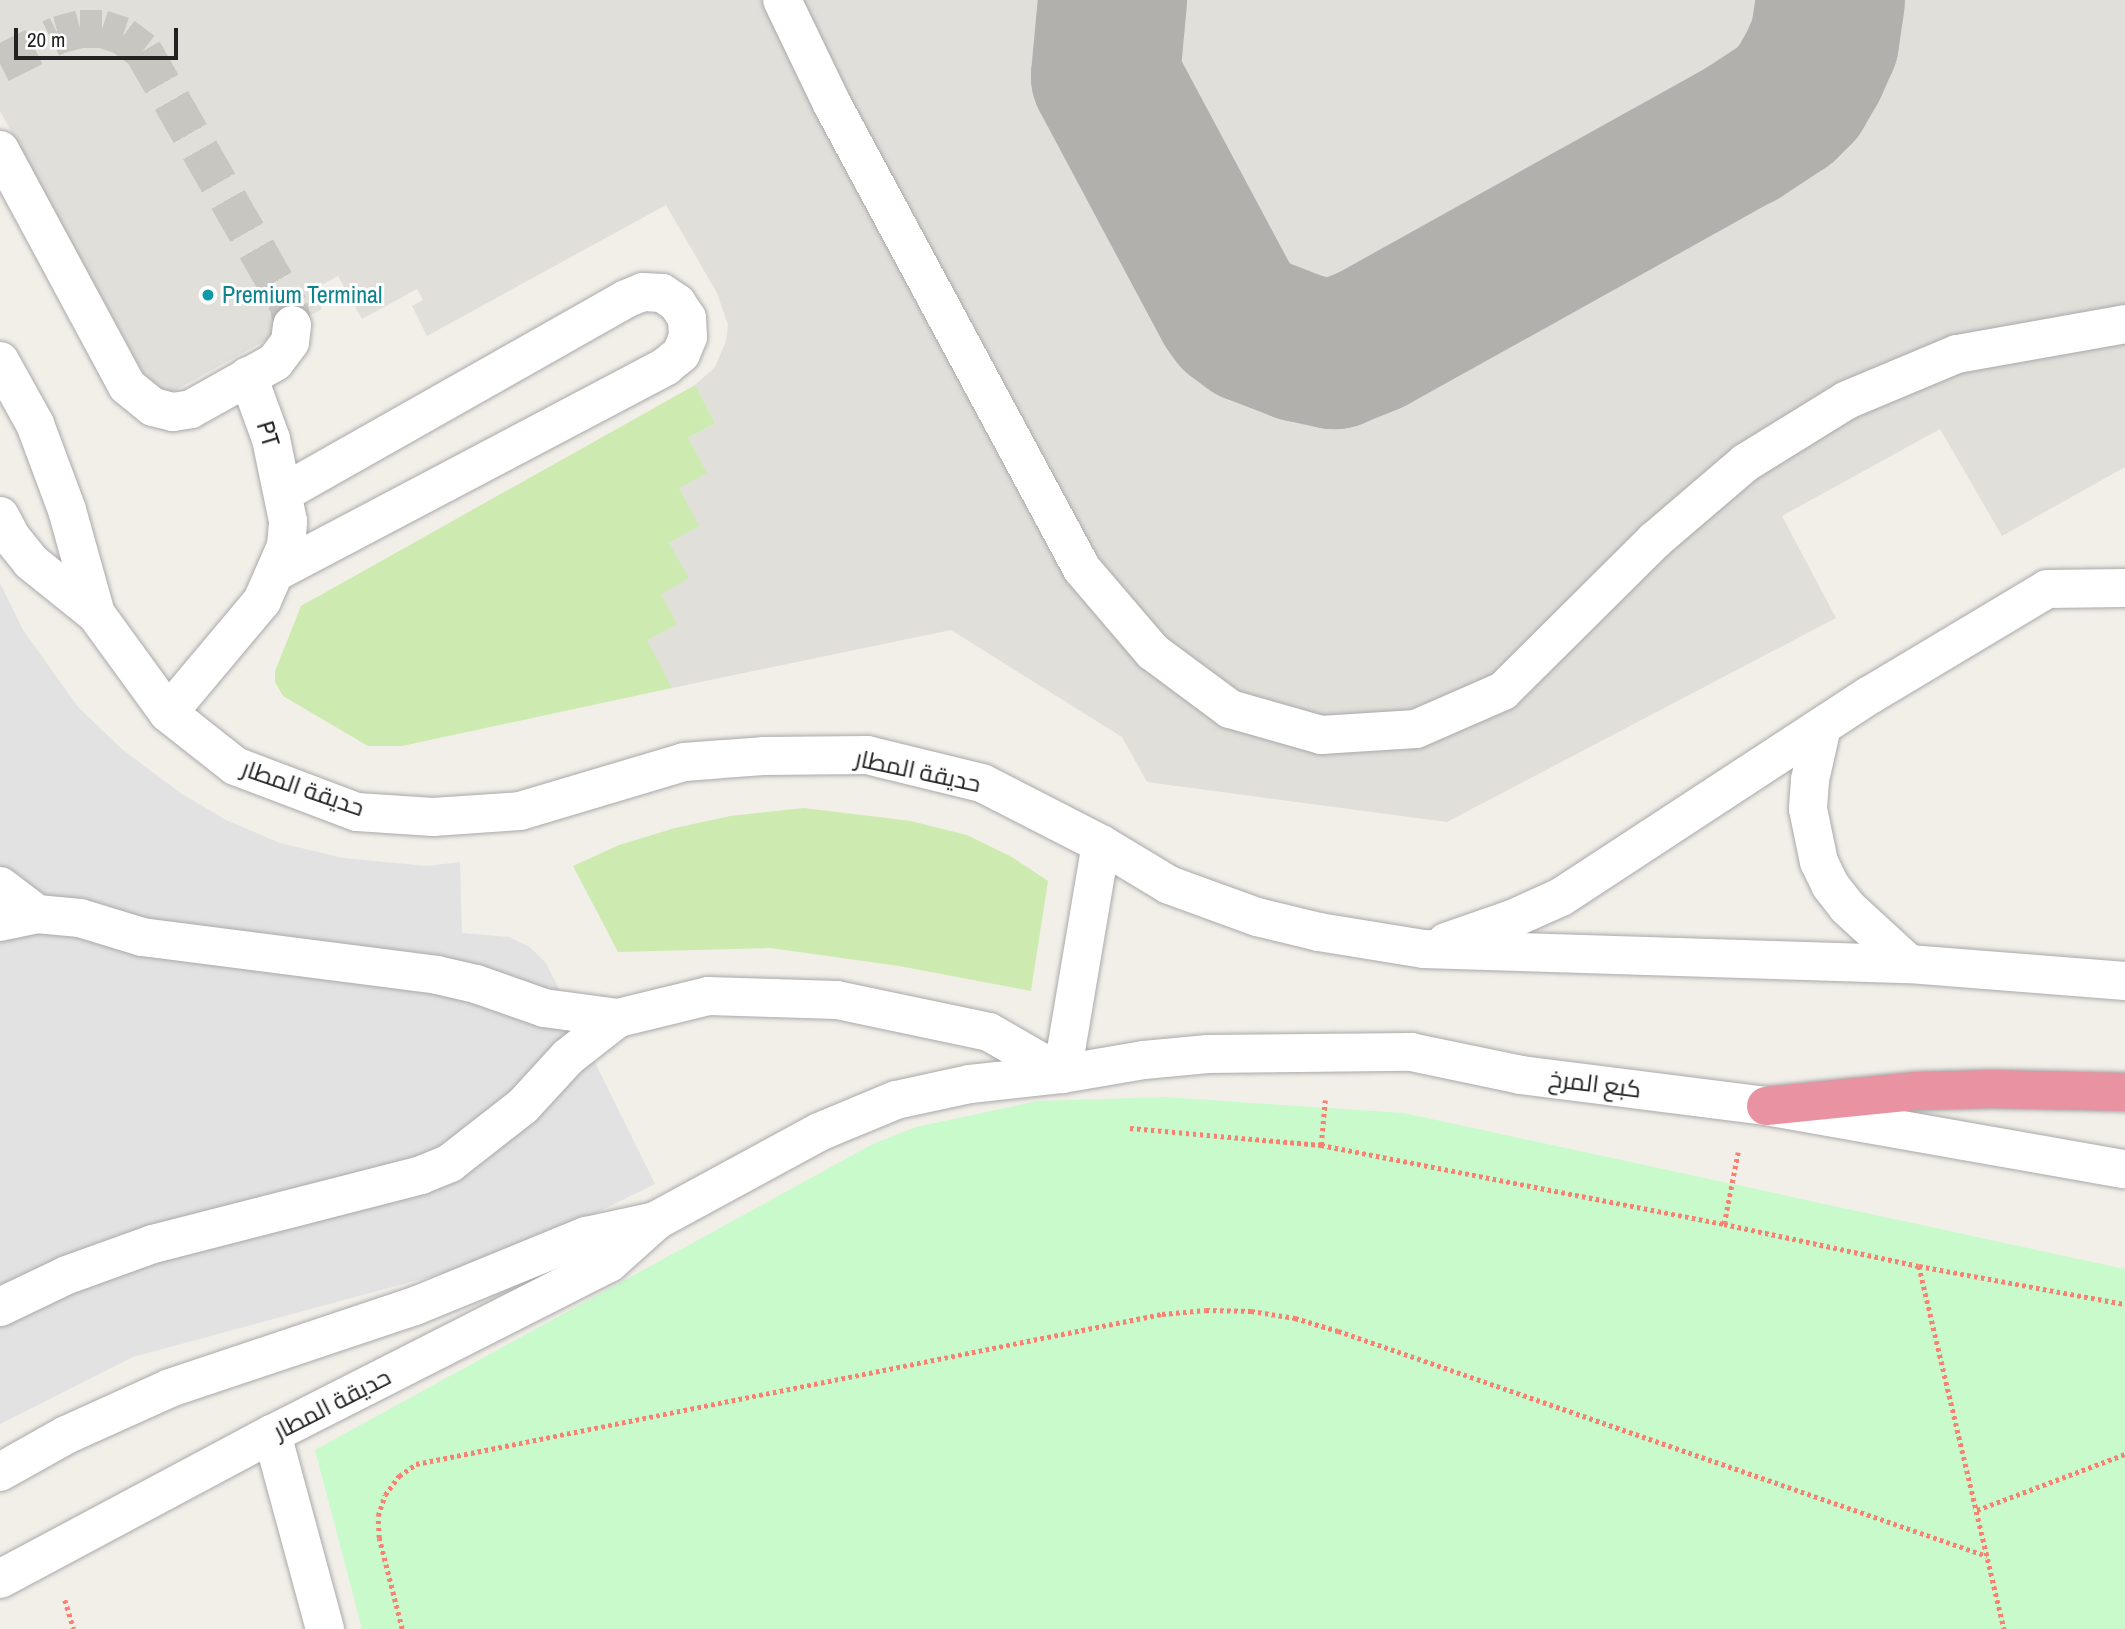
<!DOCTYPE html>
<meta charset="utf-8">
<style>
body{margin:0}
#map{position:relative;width:2125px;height:1629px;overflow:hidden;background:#f2efe9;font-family:"Archivo Narrow",Cairo,sans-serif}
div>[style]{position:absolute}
.airport>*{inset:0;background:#e1dfda}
.grass>*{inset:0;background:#cdebb0}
.park>*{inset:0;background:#c8facc}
.parking>*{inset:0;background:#e2e2e2}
.taxiway>*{height:149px;margin:-74.5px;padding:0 74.5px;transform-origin:74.5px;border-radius:74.5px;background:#b1b0ac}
.minor-tunnel>*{height:38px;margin-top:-19px;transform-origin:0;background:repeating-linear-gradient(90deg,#c8c6c1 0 38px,transparent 0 57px)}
.path>*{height:4.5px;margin-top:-2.25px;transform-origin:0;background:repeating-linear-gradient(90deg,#fa8072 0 3.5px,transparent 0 7px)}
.roads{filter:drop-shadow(0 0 2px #a9a9a9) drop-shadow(0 0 2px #a9a9a9)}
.minor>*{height:38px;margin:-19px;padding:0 19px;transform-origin:19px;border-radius:19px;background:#fff}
.highway>*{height:38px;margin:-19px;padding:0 19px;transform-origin:19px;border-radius:19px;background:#e892a2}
.dots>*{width:19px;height:19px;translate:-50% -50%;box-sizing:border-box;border:4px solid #fff;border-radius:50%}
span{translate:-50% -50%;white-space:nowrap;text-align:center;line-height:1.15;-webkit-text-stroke:6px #fff;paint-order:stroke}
.culture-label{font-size:24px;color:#0d838f}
.left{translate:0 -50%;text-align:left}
.street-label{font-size:24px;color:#222}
.scale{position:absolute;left:14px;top:28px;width:164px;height:32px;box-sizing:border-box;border:4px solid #222;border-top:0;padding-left:9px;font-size:21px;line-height:24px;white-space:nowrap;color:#222;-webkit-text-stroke:5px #fff;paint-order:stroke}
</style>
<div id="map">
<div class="airport">
<i style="clip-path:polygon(0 0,2125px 0,2125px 467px,2002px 536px,1940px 429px,1782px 516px,1836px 618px,1447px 822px,1147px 782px,1122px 737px,951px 630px,672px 688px,646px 640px,661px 594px,688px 438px,715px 423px,695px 385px,715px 367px,726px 341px,728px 325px,717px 293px,666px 205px,427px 336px,412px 306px,423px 300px,417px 289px,362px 319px,338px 276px,312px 290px,322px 309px,158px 400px,0 111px)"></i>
</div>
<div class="grass">
<i style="clip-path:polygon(695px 385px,715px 423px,688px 438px,707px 473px,679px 488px,699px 526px,669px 543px,689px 578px,661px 594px,677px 624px,647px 640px,672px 688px,402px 746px,368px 746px,283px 696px,275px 682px,275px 671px,301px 606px)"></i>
<i style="clip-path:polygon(804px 808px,911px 821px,967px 835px,1012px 857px,1048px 881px,1031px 991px,899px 966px,770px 948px,618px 952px,573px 866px,619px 845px,675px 828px,730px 816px)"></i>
</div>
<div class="park">
<i style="clip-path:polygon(1165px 1097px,1404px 1113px,2125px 1269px,2125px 1629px,362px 1629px,315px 1450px,873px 1144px,916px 1127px,1038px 1101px)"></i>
</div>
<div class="parking">
<i style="clip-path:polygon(0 583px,23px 630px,78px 707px,123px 750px,182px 794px,226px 820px,280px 843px,343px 858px,427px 866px,460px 862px,462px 933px,509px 937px,530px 947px,546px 963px,655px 1184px,537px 1242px,474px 1265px,133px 1357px,0 1424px)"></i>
</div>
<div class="taxiway">
<i style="left:1112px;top:0;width:76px;rotate:95.3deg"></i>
<i style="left:1105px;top:76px;width:261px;rotate:61.9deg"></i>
<i style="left:1228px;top:306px;width:12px;rotate:55deg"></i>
<i style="left:1235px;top:316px;width:20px;rotate:37deg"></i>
<i style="left:1251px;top:328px;width:53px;rotate:21.2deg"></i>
<i style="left:1300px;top:347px;width:35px;rotate:12deg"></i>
<i style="left:1334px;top:354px;width:40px;rotate:-22deg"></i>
<i style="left:1371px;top:339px;width:422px;rotate:-29.1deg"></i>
<i style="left:1740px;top:134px;width:53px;rotate:-33.4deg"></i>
<i style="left:1784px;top:105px;width:20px;rotate:-45deg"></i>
<i style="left:1798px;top:91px;width:28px;rotate:-60deg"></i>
<i style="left:1812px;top:67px;width:30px;rotate:-66deg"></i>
<i style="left:1824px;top:40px;width:40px;rotate:-81.5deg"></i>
</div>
<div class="minor-tunnel">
<i style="left:0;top:64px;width:65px;rotate:-26.6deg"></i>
<i style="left:58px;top:35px;width:23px;rotate:-15deg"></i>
<i style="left:80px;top:29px;width:22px"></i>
<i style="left:102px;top:29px;width:22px;rotate:18deg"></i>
<i style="left:123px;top:36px;width:25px;rotate:37deg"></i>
<i style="left:143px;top:51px;width:294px;rotate:60.2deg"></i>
<i style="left:289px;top:306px;width:19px;rotate:81deg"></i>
</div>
<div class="path">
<i style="left:1130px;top:1128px;width:192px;rotate:5.1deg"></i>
<i style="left:1321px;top:1145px;width:411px;rotate:11.1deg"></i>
<i style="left:1724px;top:1224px;width:199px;rotate:12.2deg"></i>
<i style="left:1919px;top:1266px;width:209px;rotate:10.5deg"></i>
<i style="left:1321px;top:1145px;width:45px;rotate:-84.9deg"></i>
<i style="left:1724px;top:1224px;width:73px;rotate:-79deg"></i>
<i style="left:1919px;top:1266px;width:373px;rotate:76.8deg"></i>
<i style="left:1977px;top:1510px;width:158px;rotate:-20.7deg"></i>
<i style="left:65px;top:1600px;width:30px;rotate:73deg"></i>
<i style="left:402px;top:1629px;width:94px;rotate:-104.2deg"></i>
<i style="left:379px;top:1538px;width:22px;rotate:-93deg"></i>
<i style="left:378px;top:1516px;width:22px;rotate:-72deg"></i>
<i style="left:385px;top:1495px;width:24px;rotate:-54deg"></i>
<i style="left:399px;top:1476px;width:21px;rotate:-35deg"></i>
<i style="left:416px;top:1464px;width:761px;rotate:-11.37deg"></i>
<i style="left:1162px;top:1314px;width:44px;rotate:-5.2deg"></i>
<i style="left:1206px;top:1310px;width:45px;rotate:1.3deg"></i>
<i style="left:1251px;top:1311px;width:45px;rotate:9deg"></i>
<i style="left:1295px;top:1318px;width:45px;rotate:16.8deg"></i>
<i style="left:1338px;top:1331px;width:687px;rotate:19.12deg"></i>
</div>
<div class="roads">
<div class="minor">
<i style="left:782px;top:0;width:115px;rotate:64.3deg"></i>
<i style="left:832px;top:104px;width:528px;rotate:61.74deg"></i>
<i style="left:1082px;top:569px;width:109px;rotate:49.5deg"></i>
<i style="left:1153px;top:652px;width:96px;rotate:36.5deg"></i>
<i style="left:1230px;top:709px;width:95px;rotate:15.9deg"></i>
<i style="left:1321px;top:735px;width:95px;rotate:-3.6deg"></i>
<i style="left:1416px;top:729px;width:95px;rotate:-23.6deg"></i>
<i style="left:1503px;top:691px;width:214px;rotate:-44.8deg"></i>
<i style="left:1655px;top:540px;width:118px;rotate:-40.5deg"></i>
<i style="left:1745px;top:463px;width:120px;rotate:-31.7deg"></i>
<i style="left:1847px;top:400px;width:119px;rotate:-22.7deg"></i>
<i style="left:1957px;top:354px;width:171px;rotate:-10.1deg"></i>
<i style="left:0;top:150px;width:268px;rotate:61.7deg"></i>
<i style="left:127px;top:386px;width:33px;rotate:39deg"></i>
<i style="left:153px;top:407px;width:21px;rotate:14deg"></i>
<i style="left:173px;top:412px;width:18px;rotate:-9deg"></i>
<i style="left:191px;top:409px;width:96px;rotate:-29.2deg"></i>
<i style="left:275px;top:362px;width:25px;rotate:-53deg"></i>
<i style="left:290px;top:342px;width:17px;rotate:-83deg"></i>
<i style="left:0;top:361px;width:72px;rotate:60.9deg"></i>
<i style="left:35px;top:424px;width:92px;rotate:69.6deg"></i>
<i style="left:67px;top:510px;width:108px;rotate:74.4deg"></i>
<i style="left:0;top:516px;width:24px;rotate:62deg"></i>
<i style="left:11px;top:537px;width:32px;rotate:51deg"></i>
<i style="left:31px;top:562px;width:83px;rotate:38.7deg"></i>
<i style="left:96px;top:614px;width:122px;rotate:54deg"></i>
<i style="left:168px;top:713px;width:85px;rotate:38.3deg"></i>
<i style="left:235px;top:766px;width:130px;rotate:20.7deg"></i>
<i style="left:357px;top:812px;width:76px;rotate:3.8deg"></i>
<i style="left:433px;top:817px;width:87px;rotate:-3.9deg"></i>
<i style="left:520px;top:811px;width:171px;rotate:-16.6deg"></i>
<i style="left:684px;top:762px;width:79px;rotate:-4.3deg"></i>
<i style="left:763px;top:756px;width:104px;rotate:-0.6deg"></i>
<i style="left:867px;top:755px;width:118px;rotate:13.7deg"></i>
<i style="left:982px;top:783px;width:134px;rotate:27.1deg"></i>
<i style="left:1101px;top:844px;width:79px;rotate:31.1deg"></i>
<i style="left:1169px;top:885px;width:94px;rotate:20deg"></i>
<i style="left:1257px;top:917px;width:64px;rotate:13.6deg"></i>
<i style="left:1319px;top:932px;width:106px;rotate:9.2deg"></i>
<i style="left:1424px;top:949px;width:485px;rotate:1.8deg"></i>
<i style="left:1909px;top:964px;width:217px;rotate:4.5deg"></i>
<i style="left:276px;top:572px;width:441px;rotate:-27.8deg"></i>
<i style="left:666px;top:366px;width:19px;rotate:-39deg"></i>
<i style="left:681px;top:354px;width:18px;rotate:-68deg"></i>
<i style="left:688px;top:337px;width:19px;rotate:-93deg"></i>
<i style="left:687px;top:318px;width:18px;rotate:-124deg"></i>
<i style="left:677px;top:303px;width:18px;rotate:-146deg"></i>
<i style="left:662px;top:293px;width:19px;rotate:-177deg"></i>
<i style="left:643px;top:292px;width:18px;rotate:158deg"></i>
<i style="left:626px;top:299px;width:394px;rotate:150.5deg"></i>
<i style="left:168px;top:713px;width:146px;rotate:-50deg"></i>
<i style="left:262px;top:601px;width:60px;rotate:-66.4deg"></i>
<i style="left:286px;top:546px;width:25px;rotate:-85deg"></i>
<i style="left:288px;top:521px;width:84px;rotate:-101.7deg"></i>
<i style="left:271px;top:439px;width:67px;rotate:-110.1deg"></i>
<i style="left:1821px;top:731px;width:50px;rotate:102.7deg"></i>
<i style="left:1810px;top:780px;width:29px;rotate:94deg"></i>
<i style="left:1808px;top:809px;width:54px;rotate:78.3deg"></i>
<i style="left:1819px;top:862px;width:25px;rotate:64deg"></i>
<i style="left:1830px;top:885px;width:28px;rotate:52deg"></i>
<i style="left:1847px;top:907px;width:84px;rotate:42.6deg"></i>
<i style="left:0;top:886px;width:46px;rotate:37.1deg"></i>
<i style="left:0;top:922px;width:38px;rotate:-12deg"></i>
<i style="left:37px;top:914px;width:43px;rotate:5.3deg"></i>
<i style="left:80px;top:918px;width:65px;rotate:17deg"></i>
<i style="left:142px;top:937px;width:297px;rotate:7.3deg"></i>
<i style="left:437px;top:975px;width:40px;rotate:13deg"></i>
<i style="left:476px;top:984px;width:72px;rotate:19.4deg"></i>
<i style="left:544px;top:1008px;width:75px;rotate:7.7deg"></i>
<i style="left:618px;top:1018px;width:93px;rotate:-13.7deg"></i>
<i style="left:708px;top:996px;width:129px;rotate:1.8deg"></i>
<i style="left:837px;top:1000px;width:155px;rotate:11.9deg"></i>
<i style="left:989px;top:1032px;width:84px;rotate:29.9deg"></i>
<i style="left:1446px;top:942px;width:70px;rotate:-19.2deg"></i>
<i style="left:1512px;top:919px;width:54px;rotate:-24.2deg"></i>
<i style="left:1561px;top:897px;width:369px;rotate:-33.2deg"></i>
<i style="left:1870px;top:695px;width:206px;rotate:-30.9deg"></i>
<i style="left:2047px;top:589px;width:78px;rotate:-0.7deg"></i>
<i style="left:1062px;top:1074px;width:233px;rotate:-80.4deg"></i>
<i style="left:0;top:1307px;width:74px;rotate:-25.5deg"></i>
<i style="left:67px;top:1275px;width:91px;rotate:-19.8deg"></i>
<i style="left:153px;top:1244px;width:277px;rotate:-14.4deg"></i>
<i style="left:421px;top:1175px;width:31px;rotate:-22deg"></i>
<i style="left:450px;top:1163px;width:93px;rotate:-38deg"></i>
<i style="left:523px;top:1106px;width:67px;rotate:-47.4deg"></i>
<i style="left:568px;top:1057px;width:63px;rotate:-38deg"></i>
<i style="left:272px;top:1434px;width:202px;rotate:74.8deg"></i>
<i style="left:0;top:1472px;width:76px;rotate:-29.3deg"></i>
<i style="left:66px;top:1435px;width:114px;rotate:-24.3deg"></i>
<i style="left:170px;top:1388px;width:258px;rotate:-18.5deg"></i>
<i style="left:415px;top:1306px;width:185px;rotate:-22.3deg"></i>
<i style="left:586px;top:1236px;width:72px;rotate:-12.1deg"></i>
<i style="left:0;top:1579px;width:308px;rotate:-28.1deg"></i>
<i style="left:272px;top:1434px;width:378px;rotate:-26.9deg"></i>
<i style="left:609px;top:1263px;width:64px;rotate:-41.9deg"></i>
<i style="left:657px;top:1220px;width:184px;rotate:-28.5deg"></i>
<i style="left:819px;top:1132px;width:83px;rotate:-22.6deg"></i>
<i style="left:896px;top:1100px;width:76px;rotate:-12.2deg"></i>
<i style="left:970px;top:1084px;width:93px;rotate:-6.2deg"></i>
<i style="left:1062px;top:1074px;width:83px;rotate:-9.7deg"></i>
<i style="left:1144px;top:1060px;width:64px;rotate:-5.4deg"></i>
<i style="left:1208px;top:1054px;width:203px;rotate:-0.6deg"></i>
<i style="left:1411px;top:1052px;width:112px;rotate:11.8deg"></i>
<i style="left:1521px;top:1075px;width:247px;rotate:7.2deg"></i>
<i style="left:1766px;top:1106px;width:364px;rotate:10deg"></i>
</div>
<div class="highway">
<i style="left:1766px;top:1106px;width:152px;rotate:-5.7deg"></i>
<i style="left:1917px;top:1091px;width:74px;rotate:-1.5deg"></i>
<i style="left:1991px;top:1089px;width:134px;rotate:1.3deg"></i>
</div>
</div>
<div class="dots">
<i style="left:208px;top:295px;background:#0f9aa8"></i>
</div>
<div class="culture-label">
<span class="left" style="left:222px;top:295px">Premium Terminal</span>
</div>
<div class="street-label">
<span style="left:268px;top:434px;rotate:73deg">PT</span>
<span style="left:918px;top:771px;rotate:12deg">حديقة المطار</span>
<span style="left:303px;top:788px;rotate:19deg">حديقة المطار</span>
<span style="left:1595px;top:1084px;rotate:7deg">كبع المرخ</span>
<span style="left:332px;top:1404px;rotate:-27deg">حديقة المطار</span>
</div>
<div class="scale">20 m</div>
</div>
